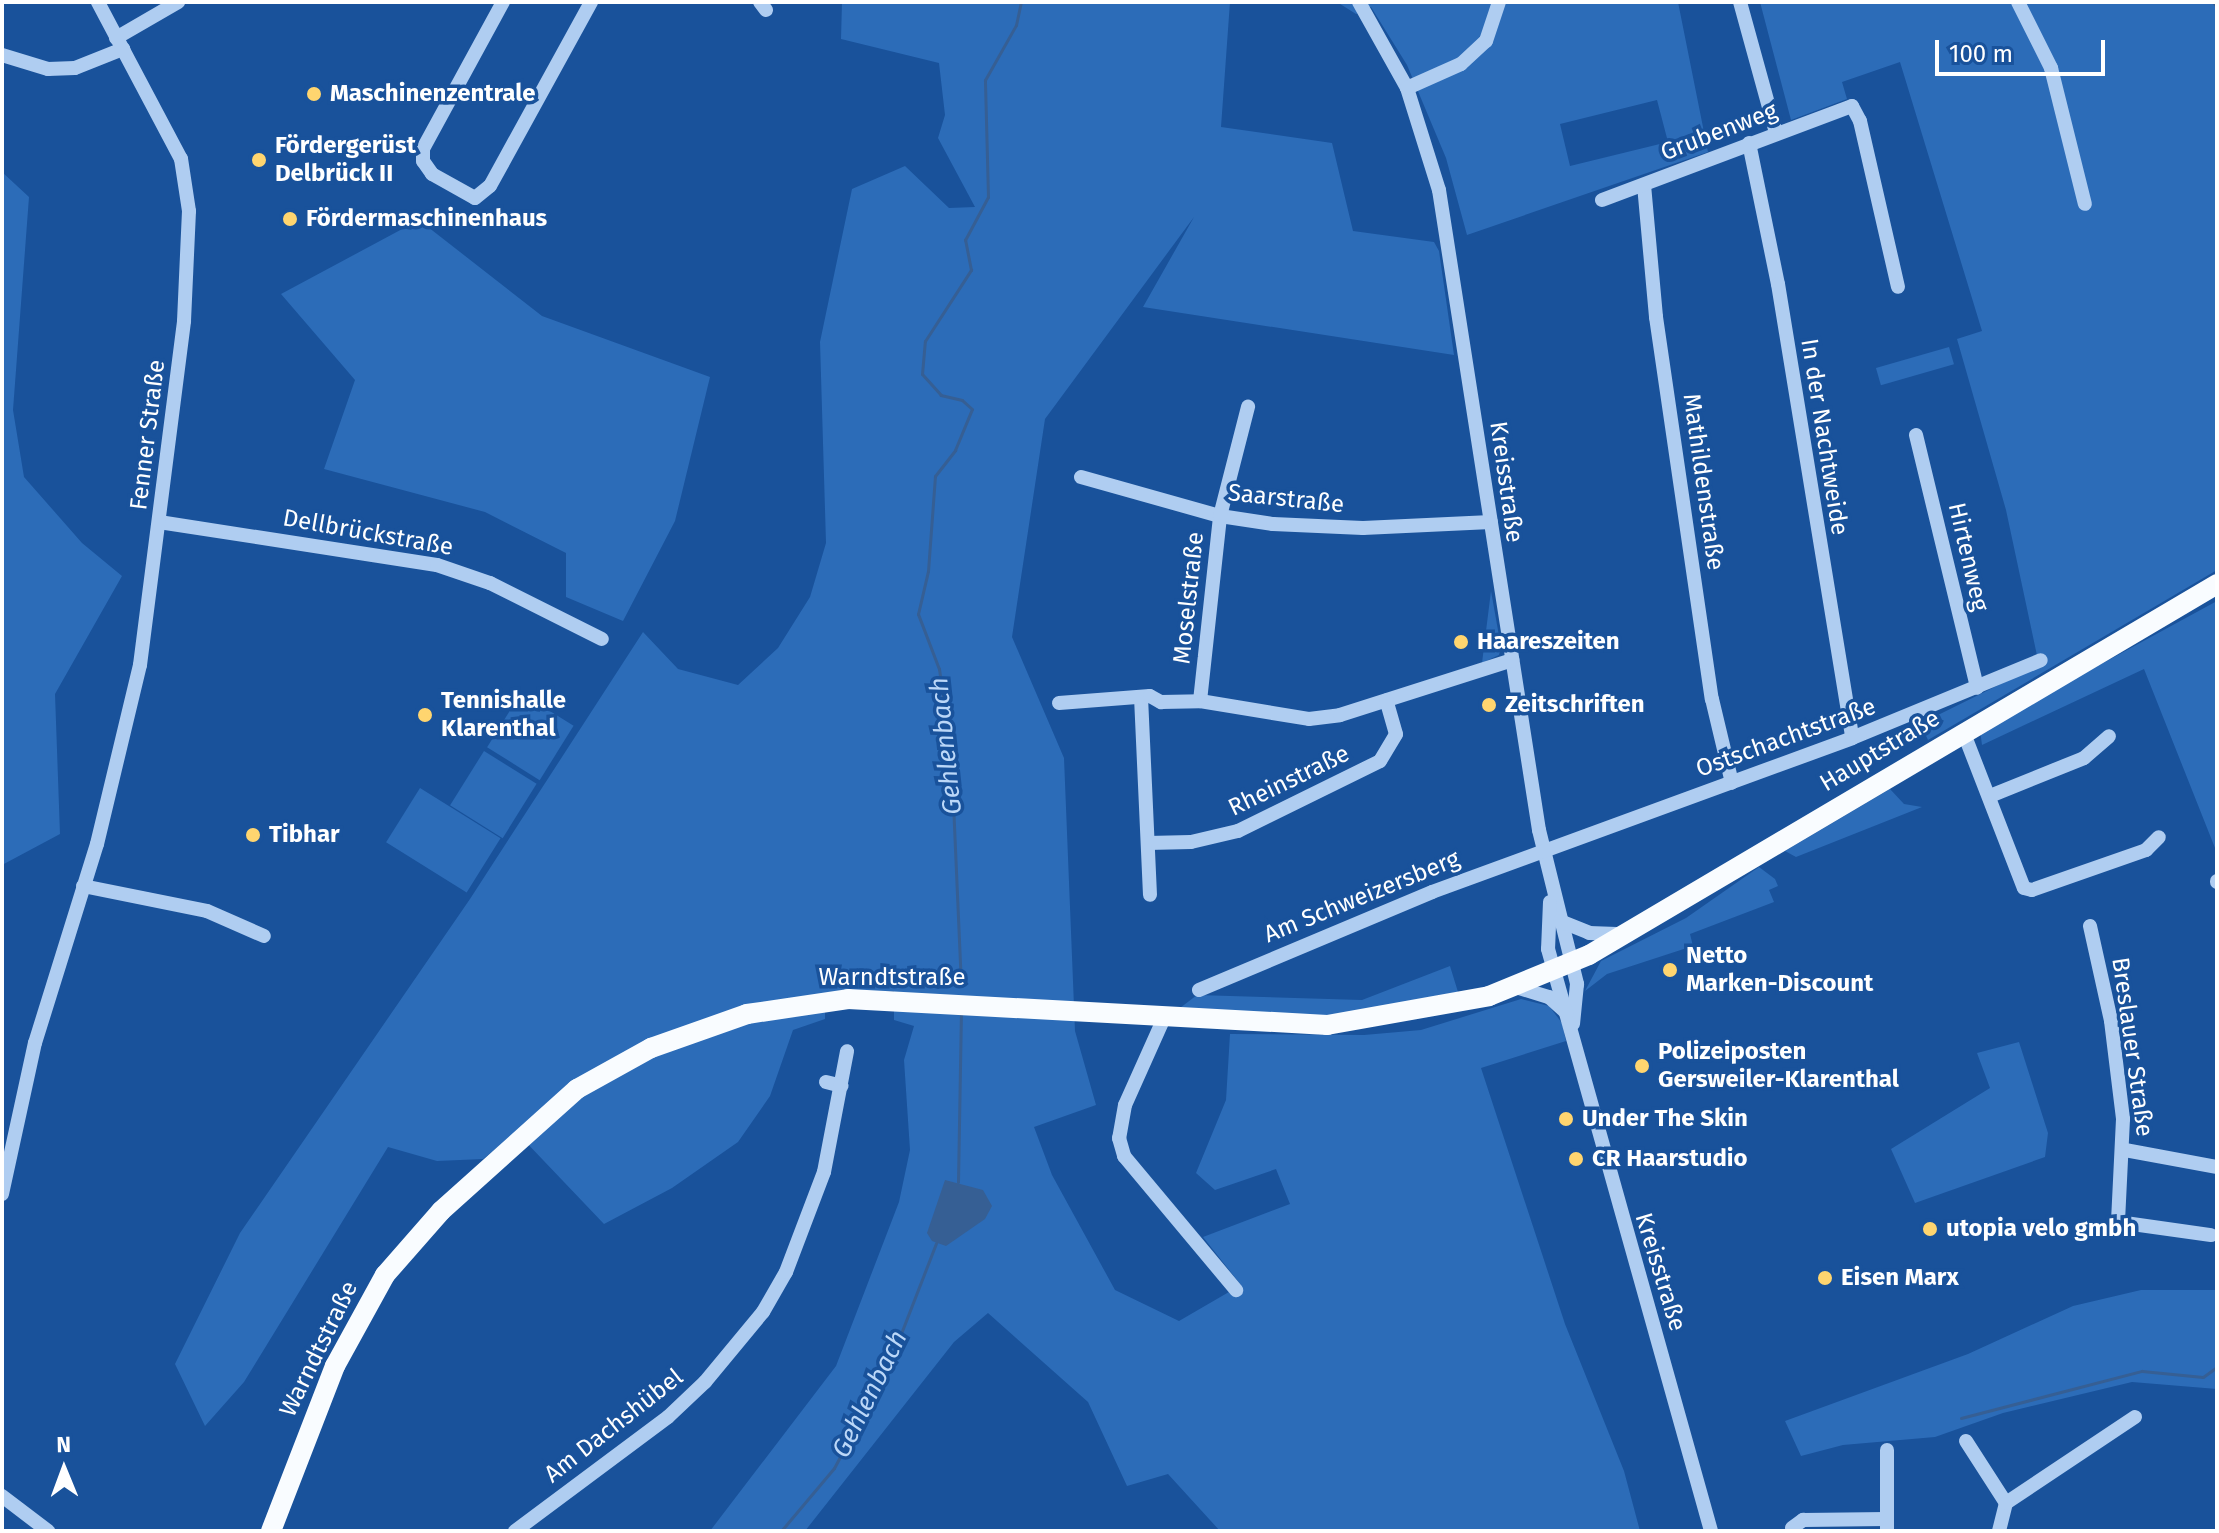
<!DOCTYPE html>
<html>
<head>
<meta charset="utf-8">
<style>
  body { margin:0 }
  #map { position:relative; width:2219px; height:1533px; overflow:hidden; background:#19529b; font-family:"Fira Sans",sans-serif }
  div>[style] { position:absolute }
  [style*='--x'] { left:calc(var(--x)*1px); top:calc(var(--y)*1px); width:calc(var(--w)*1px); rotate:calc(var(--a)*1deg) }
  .green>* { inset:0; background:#2c6cb8; transform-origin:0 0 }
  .water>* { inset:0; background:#365f94 }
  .stream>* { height:3px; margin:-1.5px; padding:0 1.5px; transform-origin:1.5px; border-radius:1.5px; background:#365f94 }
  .minor>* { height:14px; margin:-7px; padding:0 7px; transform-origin:7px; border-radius:7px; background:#afcdf1 }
  .major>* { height:20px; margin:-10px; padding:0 10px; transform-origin:10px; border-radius:10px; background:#f9fcff }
  .dots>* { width:22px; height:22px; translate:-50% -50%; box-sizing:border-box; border:4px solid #19529b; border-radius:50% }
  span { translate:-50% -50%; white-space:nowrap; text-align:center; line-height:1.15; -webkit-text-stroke:7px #19529b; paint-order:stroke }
  .poi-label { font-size:24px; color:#fff; font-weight:700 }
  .left { translate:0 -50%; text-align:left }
  .street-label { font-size:24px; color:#fff }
  .water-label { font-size:26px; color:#bbd7f8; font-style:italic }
  .frame { position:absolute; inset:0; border:4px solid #fff; pointer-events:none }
  .north { position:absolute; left:24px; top:1429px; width:80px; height:80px; -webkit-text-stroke:6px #19529b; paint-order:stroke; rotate:359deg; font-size:22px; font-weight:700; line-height:32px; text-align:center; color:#fff }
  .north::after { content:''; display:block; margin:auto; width:28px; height:36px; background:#fff; clip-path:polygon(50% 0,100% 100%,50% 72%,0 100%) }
  .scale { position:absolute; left:1935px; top:40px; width:170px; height:36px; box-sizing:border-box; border:4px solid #fff; border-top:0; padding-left:10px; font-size:24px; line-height:28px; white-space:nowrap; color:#fff; -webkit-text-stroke:6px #19529b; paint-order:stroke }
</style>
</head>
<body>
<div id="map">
  <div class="green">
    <i style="clip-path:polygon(842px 2px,1230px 2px,1221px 127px,1332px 143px,1353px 231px,1434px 242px,1439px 251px,1454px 355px,1143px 307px,1194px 217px,1045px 419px,1012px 637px,1064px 758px,1075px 1031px,1096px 1105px,1034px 1127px,1052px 1175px,1115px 1290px,1179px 1321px,1241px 1285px,1203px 1237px,1290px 1204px,1276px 1169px,1215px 1190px,1196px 1173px,1226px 1100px,1230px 1034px,1364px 1035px,1421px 1030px,1521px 999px,1549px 1006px,1562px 1023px,1566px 1041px,1481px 1068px,1565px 1324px,1624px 1471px,1640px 1531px,1220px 1531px,1168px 1474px,1127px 1486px,1088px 1402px,988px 1313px,954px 1342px,805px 1531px,710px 1531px,836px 1366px,899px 1202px,910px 1150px,904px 1060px,914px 1026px,894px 1020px,894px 991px,821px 995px,574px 1086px,483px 1159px,437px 1161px,388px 1147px,244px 1382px,205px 1426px,175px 1364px,240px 1233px,470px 899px,643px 632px,678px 669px,738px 685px,778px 648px,810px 597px,826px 543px,820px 342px,852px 189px,905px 166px,949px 208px,975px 207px,938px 138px,945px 115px,939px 63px,841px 39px)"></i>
    <i style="clip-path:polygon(evenodd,1337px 2px,1678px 2px,1708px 152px,1467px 235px,1446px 158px,1407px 65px,1371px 7px,1356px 14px,1337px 2px,1657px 100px,1668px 142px,1570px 166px,1560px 124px,1657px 100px)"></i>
    <i style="clip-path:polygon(1760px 2px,2217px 2px,2217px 570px,1928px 740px,1920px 723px,1928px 719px,1932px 725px,1940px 720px,1938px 715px,2039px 665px,2006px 510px,1957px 339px,1982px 331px,1900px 62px,1842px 82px,1847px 99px,1791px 120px)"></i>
    <i style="clip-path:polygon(2px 172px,29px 197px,13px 410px,24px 477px,82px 543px,122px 576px,55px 694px,60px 834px,2px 865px)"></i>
    <i style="clip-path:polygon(419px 220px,542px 316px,710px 377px,675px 521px,623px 621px,566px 597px,566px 553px,485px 512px,324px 469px,355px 380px,281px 294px)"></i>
    <i style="left:1949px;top:347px;width:18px;height:76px;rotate:74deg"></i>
    <i style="clip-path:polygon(1491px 591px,1501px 647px,1499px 655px,1482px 663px)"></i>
    <i style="clip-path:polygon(2217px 601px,2217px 853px,2144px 669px,1982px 745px,1980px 730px)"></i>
    <i style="left:521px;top:693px;width:62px;height:64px;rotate:32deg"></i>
    <i style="left:484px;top:751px;width:62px;height:64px;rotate:32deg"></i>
    <i style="left:420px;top:788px;width:95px;height:64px;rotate:32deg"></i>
    <i style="clip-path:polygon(1890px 789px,1904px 804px,1922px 807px,1796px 857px,1785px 851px)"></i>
    <i style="clip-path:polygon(1759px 867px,1775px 879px,1778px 886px,1769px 890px,1774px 902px,1690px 934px,1693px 946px,1607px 974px,1585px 991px,1601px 961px,1686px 918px)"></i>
    <i style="clip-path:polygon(1450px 966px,1458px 992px,1327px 1016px,1176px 1011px,1197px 995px,1362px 1000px)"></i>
    <i style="clip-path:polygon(825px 1005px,825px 1019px,793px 1030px,770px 1096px,738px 1142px,672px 1188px,604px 1224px,523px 1139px,580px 1092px,698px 1032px)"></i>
    <i style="clip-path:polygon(2019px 1042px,2048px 1133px,2045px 1157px,1915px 1203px,1891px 1149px,1990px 1088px,1977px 1053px)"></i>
    <i style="clip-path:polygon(2141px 1290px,2217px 1290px,2217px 1389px,2132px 1382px,2003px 1413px,1935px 1437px,1843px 1445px,1801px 1456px,1785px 1421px,1968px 1354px,2073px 1306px)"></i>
  </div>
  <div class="water">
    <i style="clip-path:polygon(945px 1180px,983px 1190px,992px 1206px,985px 1219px,946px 1246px,932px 1241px,927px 1233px)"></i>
  </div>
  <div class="stream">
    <i style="--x:2213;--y:2;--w:6;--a:51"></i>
    <i style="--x:961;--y:986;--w:233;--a:-92.5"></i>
    <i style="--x:951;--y:753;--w:85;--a:-98.1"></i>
    <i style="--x:939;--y:669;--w:59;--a:-110.9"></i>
    <i style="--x:918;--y:614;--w:44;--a:-76.9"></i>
    <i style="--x:928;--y:571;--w:95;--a:-85.8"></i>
    <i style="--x:935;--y:476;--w:33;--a:-52"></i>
    <i style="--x:955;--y:450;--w:44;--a:-67.5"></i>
    <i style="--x:972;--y:409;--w:13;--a:-138"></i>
    <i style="--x:962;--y:400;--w:22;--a:-167"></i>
    <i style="--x:941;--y:395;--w:28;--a:-132"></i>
    <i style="--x:922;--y:374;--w:33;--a:-85"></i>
    <i style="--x:925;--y:341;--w:85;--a:-57.1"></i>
    <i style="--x:971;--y:270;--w:31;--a:-101"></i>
    <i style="--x:965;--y:240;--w:49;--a:-61.9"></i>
    <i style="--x:988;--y:197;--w:117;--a:-91.5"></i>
    <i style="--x:985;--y:80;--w:63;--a:-60.6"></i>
    <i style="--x:1016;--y:25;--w:24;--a:-78"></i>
    <i style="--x:958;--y:1182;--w:169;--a:-89"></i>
    <i style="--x:1961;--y:1418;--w:187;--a:-14.6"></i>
    <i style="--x:2142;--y:1371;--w:61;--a:5.6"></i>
    <i style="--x:2203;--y:1377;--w:17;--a:-36"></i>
    <i style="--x:781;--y:1531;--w:82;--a:-49.9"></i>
    <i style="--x:834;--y:1468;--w:115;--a:-61.9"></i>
    <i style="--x:888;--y:1367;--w:133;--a:-68.8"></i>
  </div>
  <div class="minor">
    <i style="--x:503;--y:2;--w:167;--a:118.6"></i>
    <i style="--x:423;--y:149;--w:12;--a:90"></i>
    <i style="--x:423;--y:161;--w:16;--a:55"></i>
    <i style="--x:432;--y:174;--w:49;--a:29.2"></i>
    <i style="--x:475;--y:198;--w:19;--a:-39"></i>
    <i style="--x:490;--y:186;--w:210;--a:-61.2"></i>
    <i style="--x:760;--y:2;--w:10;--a:53"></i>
    <i style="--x:1359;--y:2;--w:98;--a:60.8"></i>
    <i style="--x:1407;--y:88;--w:107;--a:72.6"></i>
    <i style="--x:1439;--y:190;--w:648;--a:81.12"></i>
    <i style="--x:1539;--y:830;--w:159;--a:76.1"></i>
    <i style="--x:1577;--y:984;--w:40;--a:95.7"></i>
    <i style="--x:1740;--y:2;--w:136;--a:74.6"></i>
    <i style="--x:2018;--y:2;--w:74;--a:63.4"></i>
    <i style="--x:2051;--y:68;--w:140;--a:76"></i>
    <i style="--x:116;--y:38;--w:72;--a:-30.1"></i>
    <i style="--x:2;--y:55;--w:48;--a:16.9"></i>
    <i style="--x:48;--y:69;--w:27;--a:-2"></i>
    <i style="--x:75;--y:68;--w:52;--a:-21.6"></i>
    <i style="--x:1407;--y:88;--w:59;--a:-24"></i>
    <i style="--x:1461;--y:64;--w:34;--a:-43"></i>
    <i style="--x:1486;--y:41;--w:41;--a:-71.6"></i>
    <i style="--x:1749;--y:143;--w:144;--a:78.4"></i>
    <i style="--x:1778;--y:284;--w:460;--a:80.7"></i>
    <i style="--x:1644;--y:185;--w:133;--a:84.8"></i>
    <i style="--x:1656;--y:317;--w:386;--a:81.7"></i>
    <i style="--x:1712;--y:699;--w:86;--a:76.6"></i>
    <i style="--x:1602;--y:200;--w:267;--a:-20.6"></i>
    <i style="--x:1852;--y:106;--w:17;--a:62"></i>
    <i style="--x:1860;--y:121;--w:170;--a:77.1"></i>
    <i style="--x:1916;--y:435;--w:260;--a:76.4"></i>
    <i style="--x:1081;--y:477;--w:144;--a:15.7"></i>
    <i style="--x:1220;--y:516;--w:54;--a:8.6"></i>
    <i style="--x:1273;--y:524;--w:90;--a:2.5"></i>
    <i style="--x:1363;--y:528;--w:128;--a:-2.7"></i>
    <i style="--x:159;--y:522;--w:281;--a:8.8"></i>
    <i style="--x:437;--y:565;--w:56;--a:18.8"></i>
    <i style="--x:490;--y:583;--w:125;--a:26.6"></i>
    <i style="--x:1141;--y:697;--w:198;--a:87.4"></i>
    <i style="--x:1200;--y:701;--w:186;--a:-83.8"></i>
    <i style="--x:1220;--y:516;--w:113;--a:-75.6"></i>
    <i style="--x:1059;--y:703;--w:91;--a:-4.4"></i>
    <i style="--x:1150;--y:696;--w:13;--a:29"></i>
    <i style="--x:1161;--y:702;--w:39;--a:-1"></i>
    <i style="--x:1200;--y:701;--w:110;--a:9.4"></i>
    <i style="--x:1309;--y:719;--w:31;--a:-7"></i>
    <i style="--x:1340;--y:715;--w:181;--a:-17.7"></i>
    <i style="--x:1963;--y:731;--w:168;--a:68.8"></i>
    <i style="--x:2024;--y:888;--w:8;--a:14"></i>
    <i style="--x:2032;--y:890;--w:121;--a:-19.3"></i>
    <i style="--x:2146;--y:850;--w:18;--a:-45"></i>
    <i style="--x:1990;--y:796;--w:101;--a:-22"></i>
    <i style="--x:2084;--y:758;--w:33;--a:-41"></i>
    <i style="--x:1148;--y:843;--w:43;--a:-1.3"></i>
    <i style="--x:1191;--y:842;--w:48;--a:-13.2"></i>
    <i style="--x:1238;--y:831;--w:158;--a:-26.2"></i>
    <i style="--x:1380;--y:761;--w:31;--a:-59"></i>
    <i style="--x:1396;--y:734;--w:35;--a:-106"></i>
    <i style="--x:2217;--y:881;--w:1;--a:90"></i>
    <i style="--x:83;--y:886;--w:126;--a:11.4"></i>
    <i style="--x:207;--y:911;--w:62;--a:23.7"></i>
    <i style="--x:1550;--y:902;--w:47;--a:92.4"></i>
    <i style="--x:1548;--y:949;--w:604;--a:74.35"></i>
    <i style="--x:1560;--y:921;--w:31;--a:22"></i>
    <i style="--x:1589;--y:933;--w:35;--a:2"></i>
    <i style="--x:2090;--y:926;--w:97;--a:77.5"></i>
    <i style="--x:2111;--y:1021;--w:99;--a:83"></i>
    <i style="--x:2123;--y:1119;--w:103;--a:92.8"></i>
    <i style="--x:2118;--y:1222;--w:94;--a:8"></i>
    <i style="--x:1516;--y:987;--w:34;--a:17"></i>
    <i style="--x:1549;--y:997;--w:24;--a:42"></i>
    <i style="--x:1199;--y:990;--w:253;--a:-22.8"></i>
    <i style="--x:1432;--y:892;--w:447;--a:-20.1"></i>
    <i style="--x:1852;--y:738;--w:204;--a:-22.4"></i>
    <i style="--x:1164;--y:1018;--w:95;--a:114.1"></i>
    <i style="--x:1125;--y:1105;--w:34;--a:100"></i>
    <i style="--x:1119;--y:1138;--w:19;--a:74"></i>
    <i style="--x:1124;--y:1156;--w:175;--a:50.1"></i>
    <i style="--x:826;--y:1082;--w:16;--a:14"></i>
    <i style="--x:2125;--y:1150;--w:94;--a:10.5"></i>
    <i style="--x:2;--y:1194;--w:155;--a:-77.7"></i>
    <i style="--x:35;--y:1043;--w:208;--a:-72.7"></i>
    <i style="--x:97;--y:844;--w:184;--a:-76.5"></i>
    <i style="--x:140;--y:665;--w:347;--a:-82.7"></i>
    <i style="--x:184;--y:321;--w:110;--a:-87.4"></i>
    <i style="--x:189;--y:211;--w:53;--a:-98.7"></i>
    <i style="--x:181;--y:159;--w:178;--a:-117.9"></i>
    <i style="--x:1966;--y:1441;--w:74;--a:57.2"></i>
    <i style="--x:2;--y:1496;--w:58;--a:37.3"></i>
    <i style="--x:1792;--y:1528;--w:14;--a:-36"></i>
    <i style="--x:1803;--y:1520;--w:84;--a:-0.7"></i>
    <i style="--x:515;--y:1531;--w:191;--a:-36.7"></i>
    <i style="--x:668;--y:1417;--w:51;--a:-43.4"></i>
    <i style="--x:705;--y:1382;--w:91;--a:-50.4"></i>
    <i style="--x:763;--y:1312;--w:46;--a:-60.1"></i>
    <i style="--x:786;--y:1272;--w:107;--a:-69.2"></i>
    <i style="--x:824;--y:1172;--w:123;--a:-79.2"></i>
    <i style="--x:1887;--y:1531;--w:81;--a:-90"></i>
    <i style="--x:1999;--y:1531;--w:29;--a:-76"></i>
    <i style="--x:2006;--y:1503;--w:155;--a:-33.7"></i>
  </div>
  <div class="major">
    <i style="--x:271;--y:1531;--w:177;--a:-68.8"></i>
    <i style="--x:335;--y:1366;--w:104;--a:-61.2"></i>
    <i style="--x:385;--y:1275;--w:85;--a:-48.8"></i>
    <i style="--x:441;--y:1211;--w:183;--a:-41.9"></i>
    <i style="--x:577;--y:1089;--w:85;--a:-29"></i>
    <i style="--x:651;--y:1048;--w:102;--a:-19.5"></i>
    <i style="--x:747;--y:1014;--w:102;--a:-8.4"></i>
    <i style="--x:848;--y:999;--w:480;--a:3.1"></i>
    <i style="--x:1327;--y:1025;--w:165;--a:-10.1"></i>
    <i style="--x:1489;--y:996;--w:108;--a:-22.3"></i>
    <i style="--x:1589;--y:955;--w:729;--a:-30.57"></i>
  </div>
  <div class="dots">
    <i style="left:314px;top:94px;background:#ffd56f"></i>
    <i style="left:259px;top:160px;background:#ffd56f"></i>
    <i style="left:290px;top:219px;background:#ffd56f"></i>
    <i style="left:1461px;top:642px;background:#ffd56f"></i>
    <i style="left:1489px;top:705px;background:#ffd56f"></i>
    <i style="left:425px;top:715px;background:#ffd56f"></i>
    <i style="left:253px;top:835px;background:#ffd56f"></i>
    <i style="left:1670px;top:970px;background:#ffd56f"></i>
    <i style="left:1642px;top:1066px;background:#ffd56f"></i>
    <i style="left:1566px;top:1119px;background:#ffd56f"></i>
    <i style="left:1576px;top:1159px;background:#ffd56f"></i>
    <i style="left:1930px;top:1229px;background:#ffd56f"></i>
    <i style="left:1825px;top:1278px;background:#ffd56f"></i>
  </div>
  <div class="poi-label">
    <span class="left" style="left:330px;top:94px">Maschinenzentrale</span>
    <span class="left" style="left:275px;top:160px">Fördergerüst<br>Delbrück II</span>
    <span class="left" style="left:306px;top:219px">Fördermaschinenhaus</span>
    <span class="left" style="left:1477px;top:642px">Haareszeiten</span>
    <span class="left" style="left:441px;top:715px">Tennishalle<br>Klarenthal</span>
    <span class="left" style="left:1505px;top:705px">Zeitschriften</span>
    <span class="left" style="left:269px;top:835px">Tibhar</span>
    <span class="left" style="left:1686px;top:970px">Netto<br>Marken-Discount</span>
    <span class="left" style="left:1658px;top:1066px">Polizeiposten<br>Gersweiler-Klarenthal</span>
    <span class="left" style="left:1582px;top:1119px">Under The Skin</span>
    <span class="left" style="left:1592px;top:1159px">CR Haarstudio</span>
    <span class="left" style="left:1946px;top:1229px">utopia velo gmbh</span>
    <span class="left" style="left:1841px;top:1278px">Eisen Marx</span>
  </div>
  <div class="street-label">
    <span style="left:1719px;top:132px;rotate:-21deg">Grubenweg</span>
    <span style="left:148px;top:435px;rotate:-83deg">Fenner Straße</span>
    <span style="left:1824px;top:437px;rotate:81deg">In der Nachtweide</span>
    <span style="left:1506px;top:482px;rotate:82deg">Kreisstraße</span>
    <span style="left:1703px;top:482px;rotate:82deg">Mathildenstraße</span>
    <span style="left:1286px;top:499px;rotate:6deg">Saarstraße</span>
    <span style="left:368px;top:533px;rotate:10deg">Dellbrückstraße</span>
    <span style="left:1968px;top:557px;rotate:77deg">Hirtenweg</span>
    <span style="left:1189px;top:598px;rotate:-84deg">Moselstraße</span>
    <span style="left:1786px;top:738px;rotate:-20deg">Ostschachtstraße</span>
    <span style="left:1880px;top:751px;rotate:-31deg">Hauptstraße</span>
    <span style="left:1289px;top:781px;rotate:-26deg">Rheinstraße</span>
    <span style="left:1362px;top:897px;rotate:-22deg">Am Schweizersberg</span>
    <span style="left:892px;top:978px">Warndtstraße</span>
    <span style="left:2132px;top:1047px;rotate:82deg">Breslauer Straße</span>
    <span style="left:1660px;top:1272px;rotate:73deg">Kreisstraße</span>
    <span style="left:319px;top:1349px;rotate:-64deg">Warndtstraße</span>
    <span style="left:614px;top:1426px;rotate:-38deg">Am Dachshübel</span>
  </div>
  <div class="water-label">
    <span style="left:946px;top:746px;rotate:-96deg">Gehlenbach</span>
    <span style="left:870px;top:1394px;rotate:-64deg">Gehlenbach</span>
  </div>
  <div class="frame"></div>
  <div class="north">N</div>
  <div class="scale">100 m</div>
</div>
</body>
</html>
